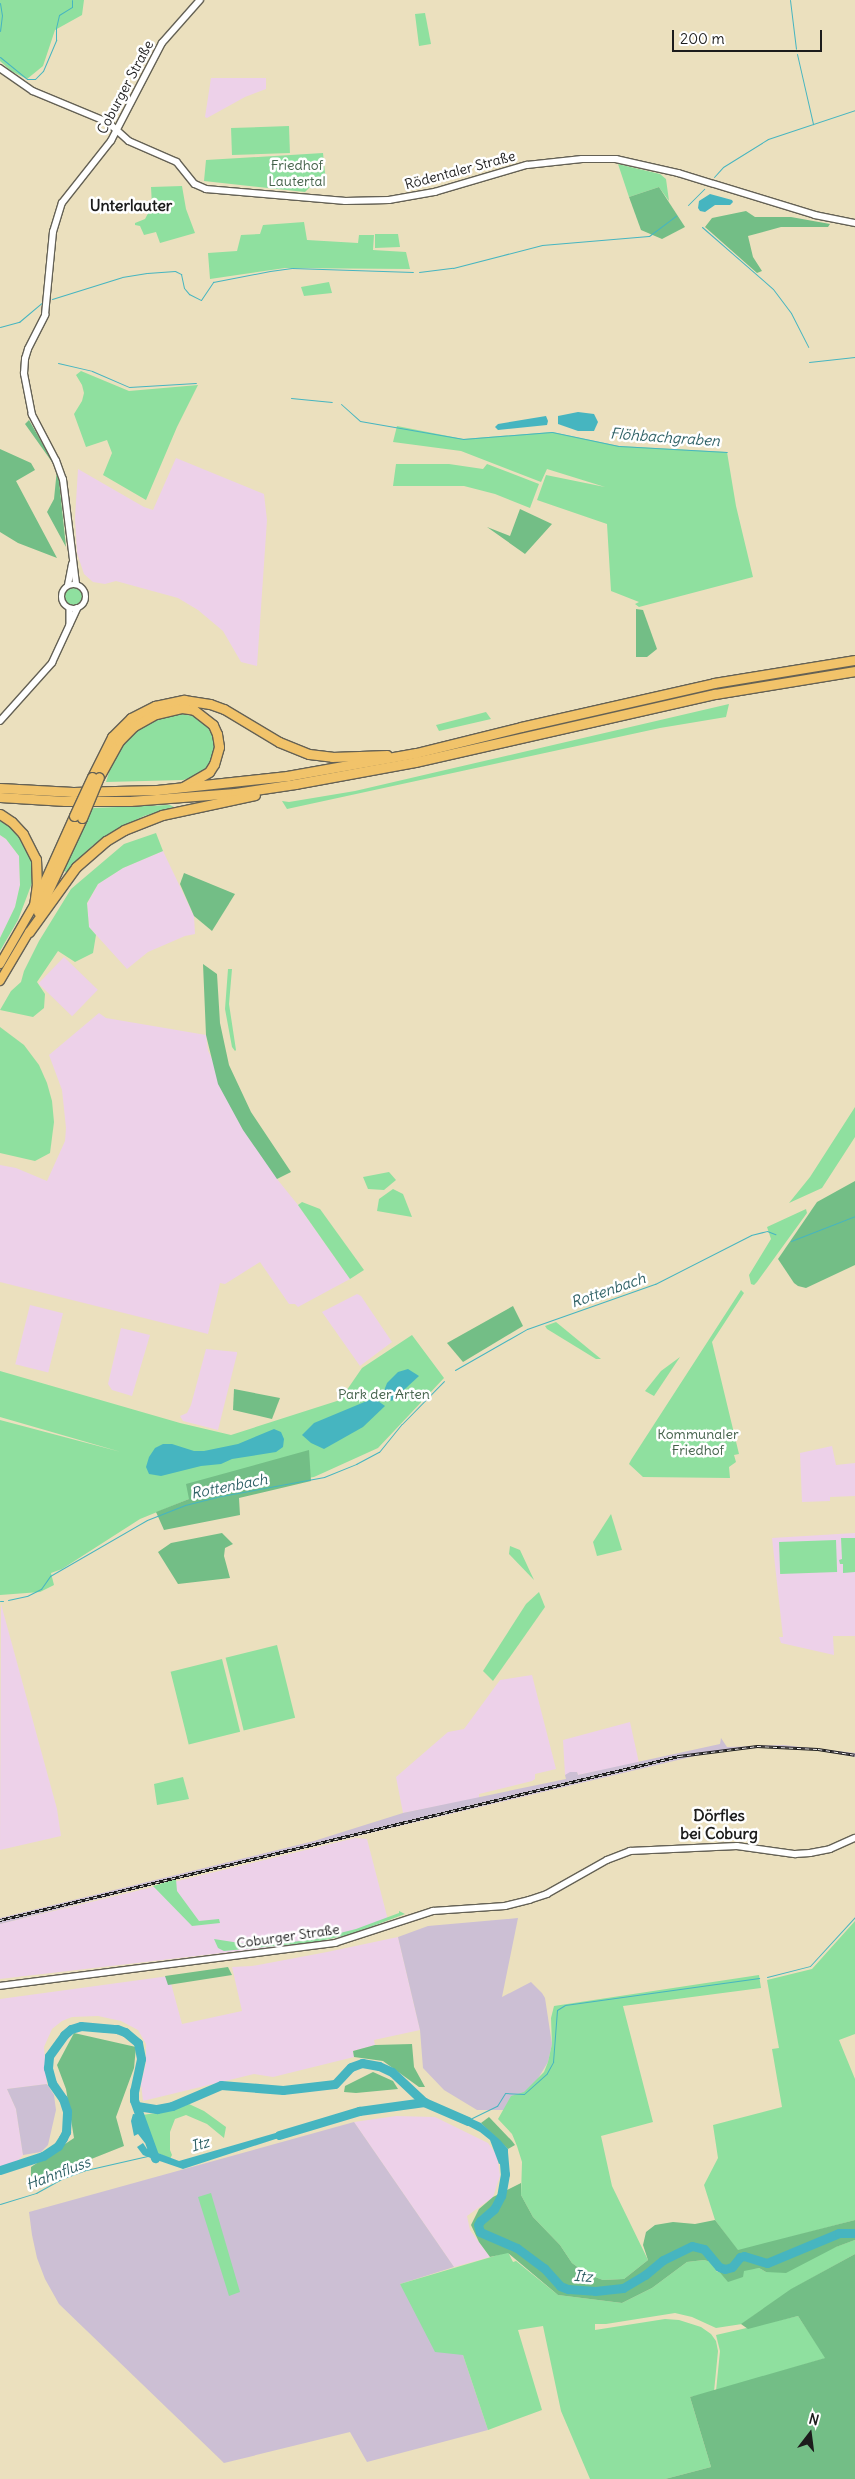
<!DOCTYPE html>
<html>
<head>
<meta charset="utf-8">
<style>
  body { margin:0 }
  #map { position:relative; width:855px; height:2479px; overflow:hidden; background:#ebe0be; font-family:Delius,sans-serif }
  div>[style] { position:absolute }
  [style*='--x'] { left:calc(var(--x)*1px); top:calc(var(--y)*1px); width:calc(var(--w)*1px); rotate:calc(var(--a)*1deg) }
  .built>* { inset:0; background:#edd1e9; transform-origin:0 0 }
  .industrial>* { inset:0; background:#ccbfd4 }
  .green>* { inset:0; background:#8fe09f; transform-origin:0 0 }
  .round { border-radius:50% }
  .forest>* { inset:0; background:#73be86 }
  .water>* { inset:0; background:#46b5c0 }
  .stream>* { height:1px; margin:-0.5px; padding:0 0.5px; transform-origin:0.5px; border-radius:0.5px; background:#46b5c0 }
  .river>* { height:9px; margin:-4.5px; padding:0 4.5px; transform-origin:4.5px; border-radius:4.5px; background:#46b5c0 }
  .roads { filter:drop-shadow(1px 0 #646155) drop-shadow(-1px 0 #646155) drop-shadow(0 1px #646155) drop-shadow(0 -1px #646155) }
  .tertiary>* { height:5.5px; margin:-2.75px; padding:0 2.75px; transform-origin:2.75px; border-radius:2.75px; background:#fff }
  .tertiary>.ring { margin:-2.75px; padding:0; box-sizing:content-box; background:none; border:5.5px solid #fff; border-radius:50% }
  .trunk>* { height:8px; margin:-4px; padding:0 4px; transform-origin:4px; border-radius:4px; background:#f1c36a }
  .motorway>* { height:9px; margin:-4.5px; padding:0 4.5px; transform-origin:4.5px; border-radius:4.5px; background:#f1c36a }
  .rail>* { height:3px; margin-top:-1.5px; transform-origin:0; background:repeating-linear-gradient(90deg,#fff 0 4px,#1c1c1c 0 8px); box-sizing:border-box; border-block:1px solid #1c1c1c }
  .bridges { filter:drop-shadow(1px 0 #646155) drop-shadow(-1px 0 #646155) drop-shadow(0 1px #646155) drop-shadow(0 -1px #646155) }
  .motorway-bridge>* { height:9px; margin:-4.5px; padding:0 4.5px; transform-origin:4.5px; border-radius:4.5px; background:#f1c36a }
  span { translate:-50% -50%; white-space:nowrap; text-align:center; line-height:1.15; -webkit-text-stroke:5px #fff; paint-order:stroke }
  .street-label { font-size:14px; color:#1c1c1c }
  .park-label { font-size:14px; color:#44614a }
  .water-label { font-size:15px; color:#2f6166; font-style:italic }
  .quarter-label { font-size:16px; color:#1c1c1c; font-weight:700 }
  .north { position:absolute; left:785px; top:2409px; width:50px; height:50px; -webkit-text-stroke:4px #fff; paint-order:stroke; rotate:15deg; font-size:14px; font-weight:700; line-height:20px; text-align:center; color:#1c1c1c }
  .north::after { content:''; display:block; margin:auto; width:18px; height:22px; background:#1c1c1c; clip-path:polygon(50% 0,100% 100%,50% 72%,0 100%) }
  .scale { position:absolute; left:672px; top:30px; width:150px; height:22px; box-sizing:border-box; border:2px solid #1c1c1c; border-top:0; padding-left:6px; font-size:15px; line-height:18px; white-space:nowrap; color:#1c1c1c; -webkit-text-stroke:4px #fff; paint-order:stroke }
</style>
</head>
<body>
<div id="map">
  <div class="built">
    <i style="clip-path:polygon(211px 78px,266px 78px,266px 89px,245px 97px,207px 118px,205px 117px)"></i>
    <i style="clip-path:polygon(176px 458px,264px 494px,267px 520px,257px 666px,241px 662px,223px 631px,198px 610px,178px 598px,116px 581px,105px 584px,93px 582px,84px 574px,77px 553px,75px 518px,78px 469px,144px 507px,153px 510px)"></i>
    <i style="clip-path:polygon(0 835px,6px 839px,19px 856px,20px 885px,15px 907px,0 938px)"></i>
    <i style="clip-path:polygon(163px 851px,194px 916px,195px 934px,185px 936px,148px 952px,127px 969px,89px 927px,87px 904px,98px 884px,123px 868px)"></i>
    <i style="left:64px;top:957px;width:47px;height:37px;rotate:44deg"></i>
    <i style="clip-path:polygon(99px 1013px,106px 1018px,206px 1035px,208px 1051px,277px 1179px,298px 1205px,350px 1279px,298px 1307px,295px 1304px,289px 1304px,260px 1262px,225px 1284px,220px 1283px,208px 1334px,0 1282px,0 1165px,16px 1168px,47px 1181px,65px 1141px,66px 1128px,62px 1090px,49px 1055px)"></i>
    <i style="clip-path:polygon(357px 1294px,361px 1296px,392px 1342px,360px 1366px,322px 1312px)"></i>
    <i style="left:30px;top:1305px;width:34px;height:61px;rotate:14deg"></i>
    <i style="clip-path:polygon(121px 1328px,150px 1335px,132px 1396px,112px 1390px,108px 1384px)"></i>
    <i style="clip-path:polygon(206px 1349px,237px 1352px,237px 1354px,218px 1430px,183px 1421px,180px 1416px,187px 1413px,191px 1405px)"></i>
    <i style="clip-path:polygon(832px 1446px,836px 1465px,855px 1463px,855px 1496px,830px 1497px,830px 1501px,802px 1502px,800px 1453px)"></i>
    <i style="clip-path:polygon(855px 1533px,855px 1636px,833px 1636px,834px 1655px,781px 1643px,779px 1637px,783px 1637px,772px 1538px)"></i>
    <i style="clip-path:polygon(1px 1604px,57px 1809px,61px 1836px,0 1850px)"></i>
    <i style="clip-path:polygon(532px 1675px,556px 1769px,535px 1774px,535px 1779px,532px 1781px,479px 1794px,479px 1798px,403px 1813px,396px 1777px,448px 1732px,464px 1729px,500px 1680px)"></i>
    <i style="clip-path:polygon(630px 1722px,639px 1763px,578px 1775px,577px 1772px,565px 1775px,563px 1740px)"></i>
    <i style="clip-path:polygon(355px 1838px,367px 1839px,388px 1920px,351px 1935px,306px 1943px,0 1979px,0 1924px)"></i>
    <i style="clip-path:polygon(398px 1937px,420px 2030px,374px 2040px,375px 2045px,353px 2051px,354px 2057px,273px 2077px,254px 2074px,143px 2101px,141px 2084px,146px 2063px,146px 2044px,138px 2030px,121px 2021px,98px 2016px,72px 2017px,62px 2021px,52px 2029px,44px 2047px,47px 2084px,7px 2089px,16px 2109px,23px 2155px,13px 2166px,0 2170px,0 1999px,169px 1976px,182px 2024px,242px 2011px,232px 1967px,252px 1966px,327px 1952px)"></i>
    <i style="clip-path:polygon(396px 2116px,435px 2117px,488px 2143px,497px 2155px,500px 2176px,493px 2197px,467px 2216px,470px 2230px,490px 2257px,454px 2267px,354px 2122px)"></i>
  </div>
  <div class="industrial">
    <i style="clip-path:polygon(721px 1738px,727px 1747px,783px 1745px,855px 1753px,855px 1757px,818px 1750px,765px 1747px,729px 1750px,699px 1755px,176px 1879px,0 1924px,0 1918px,314px 1841px,403px 1813px,566px 1779px,565px 1775px,570px 1772px,577px 1772px,578px 1775px,720px 1744px)"></i>
    <i style="clip-path:polygon(518px 1918px,502px 1997px,531px 1982px,542px 1993px,545px 1998px,552px 2044px,548px 2062px,519px 2110px,477px 2110px,444px 2090px,423px 2068px,420px 2030px,398px 1937px,428px 1926px)"></i>
    <i style="clip-path:polygon(47px 2084px,54px 2095px,56px 2110px,48px 2145px,41px 2152px,23px 2155px,16px 2109px,7px 2089px)"></i>
    <i style="clip-path:polygon(354px 2122px,454px 2267px,400px 2284px,463px 2355px,488px 2430px,367px 2462px,350px 2432px,224px 2463px,59px 2304px,45px 2279px,37px 2258px,32px 2235px,29px 2212px)"></i>
  </div>
  <div class="green">
    <i style="clip-path:polygon(0 0,84px 0,82px 15px,55px 30px,43px 66px,27px 79px,11px 71px,0 61px)"></i>
    <i style="clip-path:polygon(425px 13px,431px 44px,419px 46px,415px 14px)"></i>
    <i style="left:289px;top:126px;width:27px;height:58px;rotate:88deg"></i>
    <i style="clip-path:polygon(323px 153px,326px 182px,314px 183px,305px 192px,204px 181px,206px 160px)"></i>
    <i style="clip-path:polygon(618px 164px,660px 174px,666px 179px,669px 201px,659px 187px,629px 197px)"></i>
    <i style="clip-path:polygon(182px 186px,186px 209px,195px 233px,160px 243px,156px 232px,144px 235px,140px 226px,135px 225px,135px 223px,145px 219px,152px 206px,151px 187px)"></i>
    <i style="clip-path:polygon(304px 222px,307px 240px,358px 243px,359px 235px,374px 235px,373px 250px,406px 252px,410px 269px,285px 268px,210px 279px,208px 253px,237px 251px,241px 235px,260px 234px,263px 225px)"></i>
    <i style="clip-path:polygon(375px 234px,398px 234px,400px 247px,375px 248px)"></i>
    <i style="clip-path:polygon(329px 282px,332px 293px,304px 296px,301px 287px)"></i>
    <i style="clip-path:polygon(81px 371px,129px 391px,198px 385px,177px 427px,146px 500px,103px 475px,112px 453px,107px 440px,86px 447px,74px 414px,82px 401px,84px 393px,82px 385px,76px 375px)"></i>
    <i style="clip-path:polygon(397px 426px,463px 439px,552px 432px,619px 446px,727px 452px,736px 506px,753px 577px,639px 607px,635px 604px,639px 602px,611px 591px,607px 524px,537px 500px,546px 475px,605px 487px,547px 469px,541px 482px,461px 451px,393px 442px)"></i>
    <i style="clip-path:polygon(396px 464px,449px 464px,483px 469px,487px 464px,539px 484px,530px 508px,495px 494px,464px 486px,393px 486px)"></i>
    <i class="round" style="left:63px;top:587px;width:20px;height:20px"></i>
    <i style="clip-path:polygon(729px 704px,726px 717px,660px 728px,287px 809px,282px 801px,289px 802px,355px 791px)"></i>
    <i style="clip-path:polygon(486px 712px,491px 719px,439px 731px,436px 725px)"></i>
    <i style="clip-path:polygon(178px 713px,201px 718px,215px 735px,216px 750px,212px 762px,200px 775px,183px 780px,106px 782px,114px 756px,131px 733px,152px 720px)"></i>
    <i style="clip-path:polygon(170px 805px,174px 807px,144px 816px,116px 830px,92px 846px,67px 872px,62px 871px,92px 808px)"></i>
    <i style="clip-path:polygon(0 821px,10px 827px,24px 844px,31px 860px,32px 883px,18px 920px,0 951px,0 938px,15px 907px,20px 885px,19px 856px,6px 839px,0 835px)"></i>
    <i style="clip-path:polygon(156px 833px,163px 851px,123px 868px,98px 884px,87px 903px,89px 927px,96px 935px,93px 953px,75px 962px,58px 951px,37px 982px,45px 994px,44px 1008px,33px 1017px,0 1010px,11px 991px,21px 982px,24px 971px,39px 941px,71px 889px,124px 844px)"></i>
    <i style="clip-path:polygon(228px 969px,232px 969px,229px 1004px,236px 1050px,235px 1051px,232px 1047px,225px 1009px)"></i>
    <i style="clip-path:polygon(0 1027px,24px 1045px,39px 1065px,47px 1083px,52px 1101px,54px 1122px,50px 1153px,35px 1161px,0 1153px)"></i>
    <i style="clip-path:polygon(855px 1107px,855px 1137px,822px 1188px,789px 1203px,810px 1177px)"></i>
    <i style="clip-path:polygon(389px 1172px,396px 1180px,384px 1190px,368px 1189px,363px 1177px)"></i>
    <i style="clip-path:polygon(393px 1189px,403px 1194px,412px 1217px,377px 1211px,379px 1199px)"></i>
    <i style="clip-path:polygon(302px 1202px,320px 1209px,364px 1270px,350px 1279px,298px 1205px)"></i>
    <i style="clip-path:polygon(806px 1209px,807px 1213px,757px 1282px,754px 1285px,751px 1284px,749px 1275px,771px 1239px,767px 1227px)"></i>
    <i style="clip-path:polygon(741px 1290px,744px 1293px,712px 1342px,739px 1454px,734px 1455px,736px 1462px,729px 1467px,730px 1478px,643px 1477px,629px 1464px,631px 1460px)"></i>
    <i style="clip-path:polygon(556px 1322px,601px 1359px,596px 1359px,547px 1329px,545px 1326px)"></i>
    <i style="clip-path:polygon(412px 1335px,444px 1378px,378px 1448px,314px 1477px,189px 1499px,140px 1519px,62px 1569px,51px 1573px,54px 1585px,40px 1592px,0 1595px,0 1420px,121px 1452px,0 1417px,0 1371px,180px 1423px,231px 1435px,340px 1400px,362px 1368px)"></i>
    <i style="clip-path:polygon(680px 1357px,654px 1396px,645px 1391px,661px 1371px)"></i>
    <i style="clip-path:polygon(611px 1514px,622px 1550px,597px 1556px,593px 1542px)"></i>
    <i style="clip-path:polygon(841px 1538px,855px 1538px,855px 1572px,843px 1573px,843px 1564px,840px 1564px,839px 1560px,842px 1559px)"></i>
    <i style="left:836px;top:1540px;width:32px;height:57px;rotate:88deg"></i>
    <i style="clip-path:polygon(510px 1546px,520px 1550px,534px 1580px,509px 1554px)"></i>
    <i style="clip-path:polygon(539px 1592px,545px 1607px,493px 1681px,483px 1671px,526px 1604px)"></i>
    <i style="left:277px;top:1645px;width:75px;height:53px;rotate:76deg"></i>
    <i style="left:222px;top:1659px;width:75px;height:53px;rotate:76deg"></i>
    <i style="clip-path:polygon(183px 1777px,189px 1799px,157px 1805px,154px 1784px)"></i>
    <i style="clip-path:polygon(176px 1879px,177px 1891px,199px 1921px,219px 1919px,220px 1923px,192px 1926px,153px 1886px)"></i>
    <i style="clip-path:polygon(399px 1911px,405px 1914px,352px 1934px,316px 1942px,224px 1951px,218px 1948px,214px 1939px,246px 1944px,276px 1944px,316px 1939px,356px 1929px,399px 1913px)"></i>
    <i style="clip-path:polygon(855px 1921px,855px 2034px,839px 2040px,855px 2079px,855px 2220px,738px 2251px,715px 2220px,704px 2185px,718px 2158px,713px 2125px,782px 2107px,772px 2049px,779px 2048px,767px 1980px,812px 1969px)"></i>
    <i style="clip-path:polygon(759px 1975px,761px 1988px,623px 2006px,653px 2122px,601px 2136px,612px 2186px,648px 2260px,624px 2279px,603px 2280px,587px 2274px,572px 2263px,560px 2245px,533px 2217px,521px 2195px,522px 2162px,517px 2146px,512px 2134px,498px 2119px,511px 2096px,524px 2092px,544px 2072px,548px 2062px,552px 2044px,551px 2018px,554px 2006px)"></i>
    <i style="clip-path:polygon(189px 2104px,204px 2111px,226px 2127px,224px 2138px,207px 2124px,186px 2115px,175px 2119px,170px 2132px,170px 2150px,172px 2155px,170px 2159px,158px 2153px,151px 2141px,142px 2115px,170px 2111px)"></i>
    <i style="clip-path:polygon(211px 2193px,240px 2292px,229px 2296px,198px 2197px)"></i>
    <i style="clip-path:polygon(855px 2240px,855px 2254px,792px 2289px,742px 2324px,716px 2328px,692px 2317px,675px 2313px,606px 2324px,595px 2324px,595px 2330px,665px 2319px,679px 2320px,701px 2327px,711px 2334px,716px 2341px,718px 2351px,714px 2392px,690px 2397px,711px 2467px,665px 2479px,590px 2479px,561px 2411px,543px 2326px,518px 2330px,542px 2410px,488px 2430px,463px 2355px,435px 2352px,400px 2284px,508px 2252px,513px 2262px,516px 2261px,558px 2295px,622px 2303px,652px 2288px,687px 2262px,704px 2260px,711px 2262px,717px 2272px,759px 2268px,766px 2272px)"></i>
    <i style="clip-path:polygon(798px 2316px,826px 2358px,716px 2391px,720px 2351px,716px 2335px)"></i>
  </div>
  <div class="forest">
    <i style="clip-path:polygon(659px 187px,685px 227px,662px 239px,641px 230px,629px 197px)"></i>
    <i style="clip-path:polygon(746px 211px,755px 217px,791px 217px,830px 224px,828px 227px,781px 227px,748px 236px,753px 257px,762px 271px,757px 273px,705px 227px,712px 218px)"></i>
    <i style="clip-path:polygon(29px 420px,58px 471px,66px 547px,47px 512px,54px 499px,57px 469px,25px 424px)"></i>
    <i style="clip-path:polygon(0 449px,31px 463px,35px 470px,16px 481px,57px 558px,18px 543px,0 532px)"></i>
    <i style="clip-path:polygon(520px 509px,552px 524px,525px 554px,487px 527px,510px 536px)"></i>
    <i style="clip-path:polygon(636px 609px,643px 610px,657px 649px,647px 657px,636px 657px)"></i>
    <i style="clip-path:polygon(184px 873px,235px 894px,212px 931px,194px 916px,180px 884px)"></i>
    <i style="clip-path:polygon(203px 964px,217px 974px,220px 1023px,229px 1065px,251px 1112px,291px 1172px,277px 1179px,243px 1130px,218px 1084px,206px 1035px)"></i>
    <i style="clip-path:polygon(855px 1181px,855px 1265px,806px 1288px,798px 1286px,794px 1283px,778px 1259px,817px 1202px)"></i>
    <i style="clip-path:polygon(513px 1306px,523px 1326px,463px 1362px,447px 1343px)"></i>
    <i style="clip-path:polygon(234px 1389px,280px 1398px,272px 1419px,233px 1410px)"></i>
    <i style="clip-path:polygon(309px 1450px,311px 1481px,239px 1498px,240px 1515px,164px 1530px,156px 1512px,189px 1499px,186px 1484px)"></i>
    <i style="clip-path:polygon(222px 1533px,233px 1544px,225px 1548px,224px 1556px,230px 1578px,178px 1584px,158px 1552px,171px 1543px)"></i>
    <i style="clip-path:polygon(228px 1967px,232px 1975px,168px 1985px,165px 1976px)"></i>
    <i style="clip-path:polygon(74px 2033px,136px 2047px,134px 2068px,116px 2117px,124px 2146px,31px 2183px,31px 2167px,74px 2138px,66px 2089px,57px 2065px)"></i>
    <i style="clip-path:polygon(412px 2044px,414px 2067px,425px 2087px,419px 2087px,383px 2061px,354px 2057px,353px 2051px,375px 2045px)"></i>
    <i style="clip-path:polygon(373px 2072px,393px 2081px,398px 2089px,356px 2093px,344px 2092px,345px 2086px)"></i>
    <i style="clip-path:polygon(489px 2117px,512px 2141px,515px 2145px,508px 2149px,481px 2123px)"></i>
    <i style="clip-path:polygon(521px 2183px,521px 2195px,533px 2217px,560px 2245px,572px 2263px,587px 2274px,603px 2280px,624px 2279px,648px 2260px,643px 2245px,646px 2232px,655px 2225px,673px 2222px,695px 2224px,715px 2220px,738px 2250px,855px 2220px,855px 2240px,836px 2247px,786px 2273px,766px 2272px,759px 2268px,744px 2271px,743px 2277px,728px 2282px,711px 2262px,704px 2260px,687px 2262px,652px 2288px,622px 2303px,558px 2295px,508px 2253px,490px 2257px,479px 2242px,471px 2225px,479px 2209px,493px 2197px)"></i>
    <i style="clip-path:polygon(855px 2254px,855px 2479px,665px 2479px,711px 2467px,690px 2397px,825px 2358px,798px 2316px,748px 2329px,741px 2324px,791px 2289px)"></i>
  </div>
  <div class="water">
    <i style="clip-path:polygon(710px 194px,732px 200px,733px 202px,730px 205px,715px 205px,705px 212px,700px 211px,698px 208px,699px 201px)"></i>
    <i style="clip-path:polygon(578px 412px,594px 414px,598px 422px,594px 431px,578px 431px,558px 424px,558px 416px)"></i>
    <i style="clip-path:polygon(546px 416px,548px 421px,547px 425px,498px 430px,495px 427px,498px 424px)"></i>
    <i style="clip-path:polygon(408px 1369px,419px 1376px,392px 1401px,382px 1396px,387px 1383px,398px 1372px)"></i>
    <i style="clip-path:polygon(374px 1398px,385px 1406px,363px 1427px,324px 1449px,311px 1443px,302px 1435px,314px 1423px)"></i>
    <i style="clip-path:polygon(274px 1429px,281px 1432px,284px 1439px,283px 1447px,276px 1452px,232px 1459px,221px 1464px,201px 1466px,161px 1476px,149px 1474px,146px 1467px,149px 1457px,155px 1448px,163px 1444px,172px 1444px,194px 1451px,204px 1451px,238px 1444px)"></i>
    <i style="clip-path:polygon(133px 2114px,142px 2115px,151px 2141px,145px 2143px,138px 2134px,134px 2136px,131px 2121px)"></i>
    <i style="clip-path:polygon(461px 2114px,481px 2123px,500px 2140px,508px 2149px,508px 2162px,499px 2164px,490px 2140px,480px 2132px,455px 2119px)"></i>
    <i style="clip-path:polygon(286px 2130px,291px 2134px,183px 2169px,148px 2157px,143px 2155px,137px 2147px,143px 2143px,147px 2149px,155px 2148px,158px 2153px,179px 2161px)"></i>
  </div>
  <div class="stream">
    <i style="--x:790;--y:0;--w:49;--a:83"></i>
    <i style="--x:0;--y:3;--w:12;--a:81"></i>
    <i style="--x:2;--y:15;--w:16;--a:97"></i>
    <i style="--x:797;--y:54;--w:72;--a:77.1"></i>
    <i style="--x:0;--y:57;--w:35;--a:39"></i>
    <i style="--x:27;--y:79;--w:8;--a:0"></i>
    <i style="--x:35;--y:79;--w:11;--a:-45"></i>
    <i style="--x:43;--y:71;--w:34;--a:-67"></i>
    <i style="--x:56;--y:40;--w:12;--a:-90"></i>
    <i style="--x:56;--y:28;--w:13;--a:-77"></i>
    <i style="--x:59;--y:15;--w:15;--a:-32"></i>
    <i style="--x:72;--y:7;--w:7;--a:-90"></i>
    <i style="--x:714;--y:177;--w:13;--a:-48"></i>
    <i style="--x:723;--y:167;--w:53;--a:-31.9"></i>
    <i style="--x:768;--y:139;--w:92;--a:-18.4"></i>
    <i style="--x:688;--y:205;--w:23;--a:-45"></i>
    <i style="--x:702;--y:227;--w:94;--a:41.1"></i>
    <i style="--x:773;--y:289;--w:30;--a:53"></i>
    <i style="--x:791;--y:313;--w:38;--a:63"></i>
    <i style="--x:419;--y:272;--w:34;--a:-7"></i>
    <i style="--x:453;--y:268;--w:92;--a:-14.5"></i>
    <i style="--x:542;--y:245;--w:107;--a:-4.8"></i>
    <i style="--x:649;--y:236;--w:34;--a:-37"></i>
    <i style="--x:52;--y:299;--w:73;--a:-17.4"></i>
    <i style="--x:122;--y:277;--w:25;--a:-9"></i>
    <i style="--x:147;--y:273;--w:28;--a:-4"></i>
    <i style="--x:175;--y:271;--w:7;--a:27"></i>
    <i style="--x:181;--y:274;--w:14;--a:78"></i>
    <i style="--x:184;--y:288;--w:8;--a:50"></i>
    <i style="--x:189;--y:294;--w:13;--a:27"></i>
    <i style="--x:201;--y:300;--w:22;--a:-56"></i>
    <i style="--x:213;--y:282;--w:58;--a:-10.9"></i>
    <i style="--x:270;--y:271;--w:22;--a:-8"></i>
    <i style="--x:292;--y:268;--w:121;--a:1.9"></i>
    <i style="--x:0;--y:327;--w:20;--a:-15"></i>
    <i style="--x:19;--y:322;--w:30;--a:-40"></i>
    <i style="--x:809;--y:362;--w:46;--a:-6.2"></i>
    <i style="--x:58;--y:363;--w:35;--a:13"></i>
    <i style="--x:92;--y:371;--w:40;--a:23.4"></i>
    <i style="--x:129;--y:387;--w:67;--a:-3.4"></i>
    <i style="--x:291;--y:398;--w:41;--a:5.6"></i>
    <i style="--x:341;--y:404;--w:25;--a:42"></i>
    <i style="--x:360;--y:421;--w:105;--a:9.9"></i>
    <i style="--x:463;--y:439;--w:89;--a:-4.5"></i>
    <i style="--x:552;--y:432;--w:68;--a:11.8"></i>
    <i style="--x:619;--y:446;--w:108;--a:3.2"></i>
    <i style="--x:791;--y:1241;--w:69;--a:-21.3"></i>
    <i style="--x:455;--y:1370;--w:83;--a:-29.7"></i>
    <i style="--x:527;--y:1329;--w:136;--a:-19.4"></i>
    <i style="--x:655;--y:1284;--w:108;--a:-27"></i>
    <i style="--x:751;--y:1235;--w:16;--a:-14"></i>
    <i style="--x:767;--y:1231;--w:9;--a:21"></i>
    <i style="--x:8;--y:1600;--w:19;--a:-12"></i>
    <i style="--x:27;--y:1596;--w:16;--a:-27"></i>
    <i style="--x:41;--y:1589;--w:16;--a:-55"></i>
    <i style="--x:50;--y:1576;--w:112;--a:-30"></i>
    <i style="--x:147;--y:1520;--w:41;--a:-21.5"></i>
    <i style="--x:185;--y:1505;--w:32;--a:-14"></i>
    <i style="--x:216;--y:1497;--w:110;--a:-10.5"></i>
    <i style="--x:324;--y:1477;--w:35;--a:-22"></i>
    <i style="--x:356;--y:1464;--w:26;--a:-28"></i>
    <i style="--x:379;--y:1452;--w:36;--a:-51"></i>
    <i style="--x:402;--y:1424;--w:60;--a:-45.7"></i>
    <i style="--x:0;--y:1601;--w:3;--a:0"></i>
    <i style="--x:767;--y:1977;--w:44;--a:-14.3"></i>
    <i style="--x:810;--y:1966;--w:67;--a:-47.4"></i>
    <i style="--x:472;--y:2118;--w:28;--a:-26"></i>
    <i style="--x:497;--y:2106;--w:15;--a:-58"></i>
    <i style="--x:505;--y:2093;--w:19;--a:3"></i>
    <i style="--x:524;--y:2094;--w:31;--a:-42"></i>
    <i style="--x:547;--y:2073;--w:13;--a:-61"></i>
    <i style="--x:553;--y:2062;--w:52;--a:-85.6"></i>
    <i style="--x:557;--y:2010;--w:9;--a:-32"></i>
    <i style="--x:565;--y:2005;--w:196;--a:-7.9"></i>
    <i style="--x:0;--y:2204;--w:38;--a:-17"></i>
    <i style="--x:36;--y:2193;--w:29;--a:-29"></i>
    <i style="--x:61;--y:2179;--w:27;--a:-20"></i>
    <i style="--x:86;--y:2170;--w:63;--a:-12.9"></i>
  </div>
  <div class="river">
    <i style="--x:137;--y:2106;--w:20;--a:9"></i>
    <i style="--x:157;--y:2109;--w:15;--a:-11"></i>
    <i style="--x:172;--y:2106;--w:53;--a:-23.2"></i>
    <i style="--x:221;--y:2085;--w:62;--a:4.6"></i>
    <i style="--x:283;--y:2090;--w:52;--a:-6.6"></i>
    <i style="--x:335;--y:2084;--w:23;--a:-47"></i>
    <i style="--x:351;--y:2067;--w:12;--a:-20"></i>
    <i style="--x:362;--y:2063;--w:17;--a:10"></i>
    <i style="--x:379;--y:2066;--w:14;--a:25"></i>
    <i style="--x:392;--y:2072;--w:44;--a:43.2"></i>
    <i style="--x:279;--y:2135;--w:84;--a:-16.7"></i>
    <i style="--x:359;--y:2111;--w:66;--a:-7.9"></i>
    <i style="--x:424;--y:2102;--w:48;--a:23.4"></i>
    <i style="--x:503;--y:2152;--w:22;--a:85"></i>
    <i style="--x:505;--y:2174;--w:22;--a:100"></i>
    <i style="--x:501;--y:2196;--w:15;--a:118"></i>
    <i style="--x:494;--y:2209;--w:18;--a:139"></i>
    <i style="--x:480;--y:2221;--w:4;--a:117"></i>
    <i style="--x:478;--y:2225;--w:7;--a:74"></i>
    <i style="--x:480;--y:2232;--w:40;--a:23.4"></i>
    <i style="--x:517;--y:2248;--w:34;--a:37"></i>
    <i style="--x:544;--y:2268;--w:24;--a:48"></i>
    <i style="--x:560;--y:2286;--w:9;--a:21"></i>
    <i style="--x:568;--y:2289;--w:27;--a:4"></i>
    <i style="--x:595;--y:2291;--w:28;--a:-6"></i>
    <i style="--x:623;--y:2288;--w:26;--a:-31"></i>
    <i style="--x:645;--y:2275;--w:23;--a:-40"></i>
    <i style="--x:663;--y:2260;--w:32;--a:-26"></i>
    <i style="--x:692;--y:2246;--w:12;--a:14"></i>
    <i style="--x:704;--y:2249;--w:23;--a:50"></i>
    <i style="--x:719;--y:2267;--w:6;--a:18"></i>
    <i style="--x:725;--y:2269;--w:7;--a:-16"></i>
    <i style="--x:732;--y:2267;--w:13;--a:-51"></i>
    <i style="--x:740;--y:2257;--w:4;--a:-14"></i>
    <i style="--x:744;--y:2256;--w:24;--a:17"></i>
    <i style="--x:767;--y:2263;--w:78;--a:-22.6"></i>
    <i style="--x:839;--y:2233;--w:16;--a:0"></i>
    <i style="--x:0;--y:2170;--w:45;--a:-18"></i>
    <i style="--x:43;--y:2156;--w:18;--a:-34"></i>
    <i style="--x:58;--y:2146;--w:9;--a:-58"></i>
    <i style="--x:63;--y:2138;--w:7;--a:-63"></i>
    <i style="--x:66;--y:2132;--w:21;--a:-87"></i>
    <i style="--x:67;--y:2111;--w:13;--a:-108"></i>
    <i style="--x:63;--y:2099;--w:19;--a:-125"></i>
    <i style="--x:52;--y:2083;--w:16;--a:-105"></i>
    <i style="--x:48;--y:2068;--w:12;--a:-85"></i>
    <i style="--x:49;--y:2056;--w:26;--a:-54"></i>
    <i style="--x:64;--y:2035;--w:9;--a:-41"></i>
    <i style="--x:71;--y:2029;--w:10;--a:-17"></i>
    <i style="--x:81;--y:2026;--w:36;--a:5"></i>
    <i style="--x:117;--y:2029;--w:9;--a:21"></i>
    <i style="--x:125;--y:2032;--w:17;--a:40"></i>
    <i style="--x:138;--y:2043;--w:16;--a:79"></i>
    <i style="--x:141;--y:2059;--w:33;--a:102"></i>
    <i style="--x:134;--y:2091;--w:9;--a:90"></i>
    <i style="--x:134;--y:2100;--w:62;--a:70.1"></i>
  </div>
  <div class="roads">
    <div class="tertiary">
      <i style="--x:0;--y:68;--w:40;--a:34.9"></i>
      <i style="--x:33;--y:91;--w:81;--a:22.5"></i>
      <i style="--x:108;--y:122;--w:28;--a:42"></i>
      <i style="--x:129;--y:141;--w:52;--a:23.6"></i>
      <i style="--x:177;--y:162;--w:28;--a:51"></i>
      <i style="--x:195;--y:184;--w:12;--a:24"></i>
      <i style="--x:206;--y:189;--w:140;--a:4.9"></i>
      <i style="--x:345;--y:201;--w:44;--a:-1.3"></i>
      <i style="--x:389;--y:200;--w:47;--a:-9.9"></i>
      <i style="--x:435;--y:192;--w:96;--a:-16.4"></i>
      <i style="--x:527;--y:165;--w:55;--a:-6.2"></i>
      <i style="--x:582;--y:159;--w:34;--a:0"></i>
      <i style="--x:616;--y:159;--w:64;--a:12.7"></i>
      <i style="--x:678;--y:173;--w:143;--a:17"></i>
      <i style="--x:815;--y:215;--w:41;--a:11.3"></i>
      <i style="--x:76;--y:584;--w:105;--a:-97.1"></i>
      <i style="--x:63;--y:480;--w:20;--a:-110"></i>
      <i style="--x:56;--y:461;--w:52;--a:-117.6"></i>
      <i style="--x:32;--y:415;--w:42;--a:-101"></i>
      <i style="--x:24;--y:374;--w:15;--a:-86"></i>
      <i style="--x:25;--y:359;--w:10;--a:-73"></i>
      <i style="--x:28;--y:349;--w:38;--a:-63"></i>
      <i style="--x:45;--y:315;--w:83;--a:-84.5"></i>
      <i style="--x:53;--y:232;--w:30;--a:-73"></i>
      <i style="--x:62;--y:203;--w:79;--a:-51.7"></i>
      <i style="--x:111;--y:141;--w:110;--a:-62.5"></i>
      <i style="--x:162;--y:43;--w:57;--a:-48.5"></i>
      <i class="ring" style="left:62px;top:585px;width:18.5px;height:18.5px"></i>
      <i style="--x:68;--y:585;--w:21;--a:-79"></i>
      <i style="--x:70;--y:609;--w:15;--a:90"></i>
      <i style="--x:0;--y:721;--w:78;--a:-48.1"></i>
      <i style="--x:52;--y:663;--w:60;--a:-65.2"></i>
      <i style="--x:0;--y:1986;--w:338;--a:-7.3"></i>
      <i style="--x:335;--y:1943;--w:103;--a:-18.1"></i>
      <i style="--x:433;--y:1911;--w:72;--a:-4"></i>
      <i style="--x:505;--y:1906;--w:25;--a:-14"></i>
      <i style="--x:529;--y:1900;--w:19;--a:-18"></i>
      <i style="--x:547;--y:1894;--w:69;--a:-29.5"></i>
      <i style="--x:607;--y:1860;--w:25;--a:-21"></i>
      <i style="--x:630;--y:1851;--w:107;--a:-2.7"></i>
      <i style="--x:737;--y:1846;--w:59;--a:7.9"></i>
      <i style="--x:795;--y:1854;--w:15;--a:-4"></i>
      <i style="--x:810;--y:1853;--w:20;--a:-11"></i>
      <i style="--x:830;--y:1849;--w:27;--a:-24"></i>
    </div>
    <div class="trunk">
      <i style="--x:0;--y:964;--w:68;--a:-60"></i>
      <i style="--x:0;--y:981;--w:57;--a:-59.4"></i>
    </div>
    <div class="motorway">
      <i style="--x:92;--y:777;--w:45;--a:-63.4"></i>
      <i style="--x:112;--y:737;--w:27;--a:-45"></i>
      <i style="--x:131;--y:718;--w:27;--a:-27"></i>
      <i style="--x:155;--y:706;--w:30;--a:-12"></i>
      <i style="--x:184;--y:700;--w:26;--a:9"></i>
      <i style="--x:210;--y:704;--w:15;--a:20"></i>
      <i style="--x:224;--y:709;--w:64;--a:31"></i>
      <i style="--x:279;--y:742;--w:32;--a:22"></i>
      <i style="--x:309;--y:754;--w:23;--a:7"></i>
      <i style="--x:332;--y:757;--w:55;--a:-2.1"></i>
      <i style="--x:99;--y:777;--w:41;--a:-60.9"></i>
      <i style="--x:119;--y:741;--w:21;--a:-45"></i>
      <i style="--x:134;--y:726;--w:25;--a:-29"></i>
      <i style="--x:156;--y:714;--w:27;--a:-13"></i>
      <i style="--x:182;--y:708;--w:12;--a:9"></i>
      <i style="--x:194;--y:710;--w:24;--a:38"></i>
      <i style="--x:213;--y:725;--w:10;--a:66"></i>
      <i style="--x:217;--y:734;--w:13;--a:81"></i>
      <i style="--x:219;--y:747;--w:18;--a:106"></i>
      <i style="--x:214;--y:764;--w:9;--a:122"></i>
      <i style="--x:209;--y:772;--w:30;--a:150"></i>
      <i style="--x:0;--y:788;--w:73;--a:3.1"></i>
      <i style="--x:73;--y:792;--w:84;--a:-1.4"></i>
      <i style="--x:157;--y:790;--w:131;--a:-6.1"></i>
      <i style="--x:287;--y:776;--w:131;--a:-10.1"></i>
      <i style="--x:416;--y:753;--w:108;--a:-13.9"></i>
      <i style="--x:521;--y:727;--w:198;--a:-12.8"></i>
      <i style="--x:714;--y:683;--w:143;--a:-9.3"></i>
      <i style="--x:0;--y:797;--w:65;--a:3.5"></i>
      <i style="--x:65;--y:801;--w:65;--a:0"></i>
      <i style="--x:130;--y:801;--w:105;--a:-4.4"></i>
      <i style="--x:235;--y:793;--w:61;--a:-8.5"></i>
      <i style="--x:295;--y:784;--w:122;--a:-10.4"></i>
      <i style="--x:415;--y:762;--w:308;--a:-12.8"></i>
      <i style="--x:715;--y:694;--w:142;--a:-9.3"></i>
      <i style="--x:0;--y:814;--w:14;--a:34"></i>
      <i style="--x:12;--y:822;--w:16;--a:47"></i>
      <i style="--x:23;--y:834;--w:28;--a:63"></i>
      <i style="--x:36;--y:859;--w:25;--a:88"></i>
      <i style="--x:37;--y:884;--w:21;--a:98"></i>
      <i style="--x:38;--y:896;--w:88;--a:-65.8"></i>
      <i style="--x:38;--y:912;--w:104;--a:-64.9"></i>
      <i style="--x:29;--y:932;--w:80;--a:-54.1"></i>
      <i style="--x:76;--y:867;--w:40;--a:-41"></i>
      <i style="--x:106;--y:841;--w:21;--a:-31"></i>
      <i style="--x:124;--y:830;--w:41;--a:-21.5"></i>
      <i style="--x:162;--y:815;--w:95;--a:-12.1"></i>
    </div>
  </div>
  <div class="rail">
    <i style="--x:0;--y:1920;--w:699;--a:-13.58"></i>
    <i style="--x:679;--y:1756;--w:79;--a:-7.3"></i>
    <i style="--x:757;--y:1746;--w:61;--a:2.8"></i>
    <i style="--x:818;--y:1749;--w:37;--a:9"></i>
  </div>
  <div class="bridges">
    <div class="motorway-bridge">
      <i style="--x:74;--y:816;--w:43;--a:-65.2"></i>
      <i style="--x:82;--y:818;--w:44;--a:-67.5"></i>
    </div>
  </div>
  <div class="street-label">
    <span style="left:125px;top:87px;rotate:-62deg">Coburger Straße</span>
    <span style="left:460px;top:170px;rotate:-15deg">Rödentaler Straße</span>
    <span style="left:288px;top:1936px;rotate:-8deg">Coburger Straße</span>
  </div>
  <div class="park-label">
    <span style="left:297px;top:173px">Friedhof<br>Lautertal</span>
    <span style="left:384px;top:1394px">Park der Arten</span>
    <span style="left:698px;top:1442px">Kommunaler<br>Friedhof</span>
  </div>
  <div class="water-label">
    <span style="left:665px;top:437px;rotate:4deg">Flöhbachgraben</span>
    <span style="left:608px;top:1290px;rotate:-19deg">Rottenbach</span>
    <span style="left:229px;top:1486px;rotate:-11deg">Rottenbach</span>
    <span style="left:200px;top:2144px;rotate:-17deg">Itz</span>
    <span style="left:58px;top:2173px;rotate:-21deg">Hahnfluss</span>
    <span style="left:583px;top:2276px;rotate:4deg">Itz</span>
  </div>
  <div class="quarter-label">
    <span style="left:131px;top:205px">Unterlauter</span>
    <span style="left:719px;top:1824px">Dörfles<br>bei Coburg</span>
  </div>
  <div class="north">N</div>
  <div class="scale">200 m</div>
</div>
</body>
</html>
